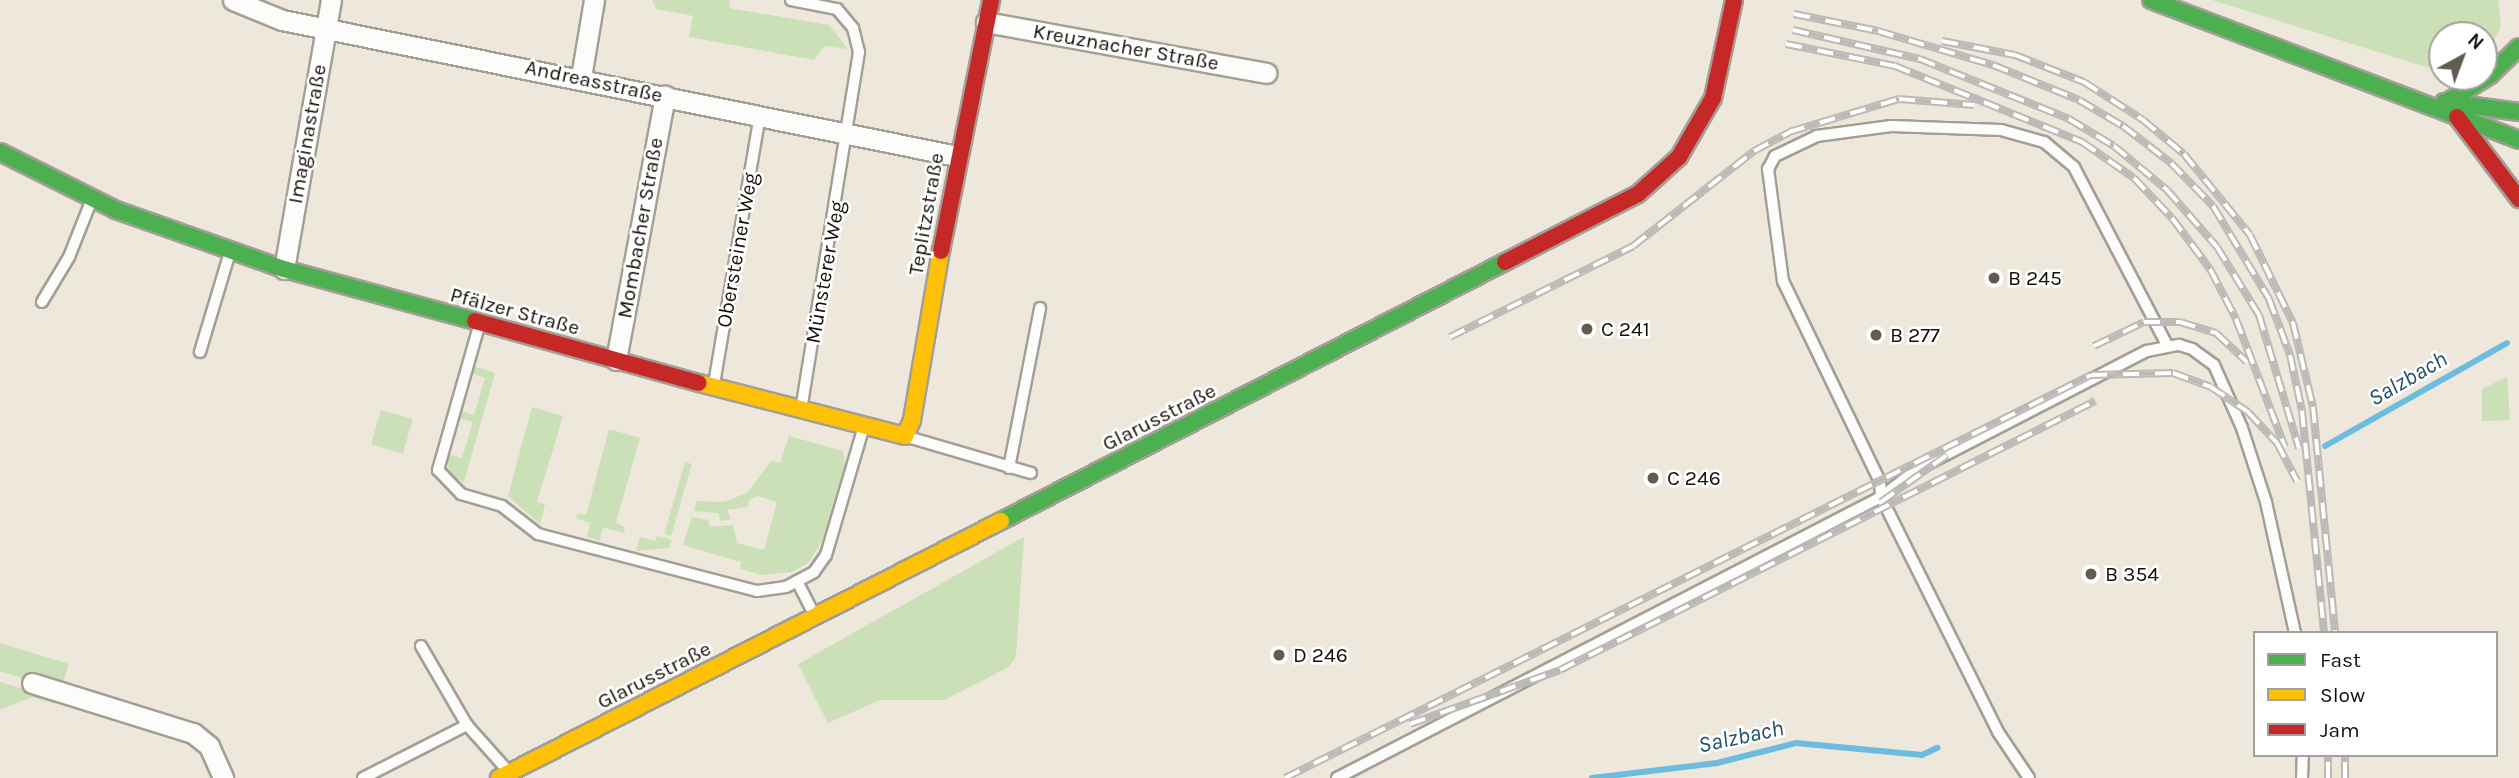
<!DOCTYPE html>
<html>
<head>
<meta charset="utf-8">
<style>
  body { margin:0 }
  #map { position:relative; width:2519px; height:778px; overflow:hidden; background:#ede8db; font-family:Karla,sans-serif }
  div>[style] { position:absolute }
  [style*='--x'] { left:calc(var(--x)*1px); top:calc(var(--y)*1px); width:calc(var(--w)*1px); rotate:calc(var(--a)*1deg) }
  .green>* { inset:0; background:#cbe0b7; transform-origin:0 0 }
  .stream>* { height:6px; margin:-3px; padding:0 3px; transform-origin:3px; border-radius:3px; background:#6bbcde }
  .roads { filter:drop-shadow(2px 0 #a39f95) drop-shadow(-2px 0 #a39f95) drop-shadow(0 2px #a39f95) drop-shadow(0 -2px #a39f95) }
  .lane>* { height:10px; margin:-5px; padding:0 5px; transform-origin:5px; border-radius:5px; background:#fcfcfa }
  .street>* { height:19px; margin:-9.5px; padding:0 9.5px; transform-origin:9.5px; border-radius:9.5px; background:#fcfcfa }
  .fast>* { height:16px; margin:-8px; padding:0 8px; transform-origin:8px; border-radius:8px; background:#4caf50 }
  .slow>* { height:16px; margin:-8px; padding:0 8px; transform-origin:8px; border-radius:8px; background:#ffc107 }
  .jam>* { height:16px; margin:-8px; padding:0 8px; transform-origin:8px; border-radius:8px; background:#c62828 }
  .rail>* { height:8px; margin-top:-4px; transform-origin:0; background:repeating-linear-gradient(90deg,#fff 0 16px,#bcbab6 0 32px); box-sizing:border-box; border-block:2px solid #bcbab6 }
  .dots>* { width:19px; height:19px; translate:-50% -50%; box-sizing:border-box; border:4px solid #fff; border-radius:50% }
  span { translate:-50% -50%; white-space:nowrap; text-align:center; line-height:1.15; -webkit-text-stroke:5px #fff; paint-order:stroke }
  .street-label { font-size:21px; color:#141109 }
  .poi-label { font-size:21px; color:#141109 }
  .left { translate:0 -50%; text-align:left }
  .water-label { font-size:23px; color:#235168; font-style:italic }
  .legend { position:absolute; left:2253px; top:631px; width:245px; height:126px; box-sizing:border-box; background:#fff; border:2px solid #a1a09d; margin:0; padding:9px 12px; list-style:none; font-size:21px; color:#141109 }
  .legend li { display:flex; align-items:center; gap:14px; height:35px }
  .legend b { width:35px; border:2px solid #a1a09d }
  .north { position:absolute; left:2428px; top:21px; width:70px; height:70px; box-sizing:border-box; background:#fff; border:2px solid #a1a09d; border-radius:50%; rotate:41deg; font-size:19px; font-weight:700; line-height:28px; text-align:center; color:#141109 }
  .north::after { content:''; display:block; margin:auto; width:24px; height:32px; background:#605c52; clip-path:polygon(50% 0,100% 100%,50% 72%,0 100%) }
</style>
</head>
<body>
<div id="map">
  <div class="green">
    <i style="clip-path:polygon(652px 0,730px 0,729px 8px,829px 25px,848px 49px,825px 46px,814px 60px,689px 37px,693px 16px,656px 9px)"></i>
    <i style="clip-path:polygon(2212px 0,2498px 0,2501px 26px,2484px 60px,2484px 35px,2442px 35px,2442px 72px)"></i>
    <i style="clip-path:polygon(473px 366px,495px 373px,464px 482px,451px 476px,447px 461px,449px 454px,462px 458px,473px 422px,459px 418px,461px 411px,474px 415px,485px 378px,471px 373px)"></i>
    <i style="clip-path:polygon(2507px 377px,2510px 420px,2482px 421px,2482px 389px)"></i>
    <i style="clip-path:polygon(532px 407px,563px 416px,537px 502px,545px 504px,540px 524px,508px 496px)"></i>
    <i style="left:381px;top:410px;width:33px;height:36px;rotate:16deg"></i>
    <i style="clip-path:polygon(609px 429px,640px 438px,616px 523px,625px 527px,624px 533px,603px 527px,600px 541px,587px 537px,590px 523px,576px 518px,577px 513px,586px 515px)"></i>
    <i style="clip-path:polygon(789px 436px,843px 451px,845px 464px,822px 541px,808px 563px,792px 572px,762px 575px,740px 569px,741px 562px,683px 545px,692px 517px,708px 520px,710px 527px,733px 525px,737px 543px,764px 550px,777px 502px,757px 496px,749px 500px,748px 507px,727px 510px,731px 519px,721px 521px,718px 513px,694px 511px,697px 501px,724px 502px,747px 493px,771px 461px,780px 463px)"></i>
    <i style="left:685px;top:462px;width:7px;height:75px;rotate:16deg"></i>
    <i style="clip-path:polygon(657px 536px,672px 540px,669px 548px,636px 551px,640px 537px,655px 541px)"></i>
    <i style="clip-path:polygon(1024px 537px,1016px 656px,1009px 667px,944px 700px,880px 700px,828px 723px,798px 664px)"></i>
    <i style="left:0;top:643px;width:72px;height:27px;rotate:17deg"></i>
    <i style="clip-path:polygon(0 682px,57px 699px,55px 704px,32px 697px,0 710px)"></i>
  </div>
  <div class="stream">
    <i style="--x:2325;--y:446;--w:209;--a:-29.5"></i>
    <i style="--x:1592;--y:778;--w:126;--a:-6.8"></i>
    <i style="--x:1717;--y:763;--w:81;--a:-14.2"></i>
    <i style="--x:1796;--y:743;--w:127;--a:5.4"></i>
    <i style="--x:1922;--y:755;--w:17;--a:-25"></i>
  </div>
  <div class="roads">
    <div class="lane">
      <i style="--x:791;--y:0;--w:47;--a:11.1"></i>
      <i style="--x:837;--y:9;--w:25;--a:50"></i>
      <i style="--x:853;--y:28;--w:25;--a:76"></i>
      <i style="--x:859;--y:52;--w:362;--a:99.2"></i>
      <i style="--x:42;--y:302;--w:52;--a:-59"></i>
      <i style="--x:69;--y:257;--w:62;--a:-68.4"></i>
      <i style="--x:479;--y:326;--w:150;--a:105.9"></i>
      <i style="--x:438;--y:470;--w:33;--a:46"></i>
      <i style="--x:461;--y:494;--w:43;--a:16.3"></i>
      <i style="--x:502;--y:506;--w:46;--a:37.9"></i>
      <i style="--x:538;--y:534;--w:226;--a:14.6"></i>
      <i style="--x:757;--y:591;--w:29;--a:-8"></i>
      <i style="--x:786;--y:587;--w:32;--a:-28"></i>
      <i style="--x:814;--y:572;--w:21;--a:-55"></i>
      <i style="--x:826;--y:555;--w:131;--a:-73.6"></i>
      <i style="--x:2167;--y:345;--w:201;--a:-117.6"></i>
      <i style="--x:2074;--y:167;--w:39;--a:-140"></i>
      <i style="--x:2044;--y:142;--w:45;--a:-164.4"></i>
      <i style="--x:2001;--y:130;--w:110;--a:-177.9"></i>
      <i style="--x:1891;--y:126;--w:75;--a:172.3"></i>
      <i style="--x:1817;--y:136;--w:47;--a:154.5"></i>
      <i style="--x:1775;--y:156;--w:15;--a:118"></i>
      <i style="--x:1768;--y:169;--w:113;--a:82.4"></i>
      <i style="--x:1783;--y:281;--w:223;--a:64.2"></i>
      <i style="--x:1880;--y:482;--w:15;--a:86"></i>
      <i style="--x:1881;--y:497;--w:44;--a:-37.6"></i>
      <i style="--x:1916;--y:470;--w:260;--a:-27.3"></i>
      <i style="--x:2147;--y:351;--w:33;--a:-11"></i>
      <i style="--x:2179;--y:345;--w:14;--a:17"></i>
      <i style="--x:2192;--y:349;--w:27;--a:36"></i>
      <i style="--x:2214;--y:365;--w:69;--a:66"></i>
      <i style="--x:2242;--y:428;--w:78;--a:72"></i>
      <i style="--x:2266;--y:502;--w:134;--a:77.5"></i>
      <i style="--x:200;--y:352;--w:104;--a:-73.3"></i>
      <i style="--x:714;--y:384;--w:272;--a:-80.3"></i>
      <i style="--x:908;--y:437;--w:128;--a:16.3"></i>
      <i style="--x:1009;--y:468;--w:163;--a:-79"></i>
      <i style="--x:797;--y:581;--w:38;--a:63"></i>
      <i style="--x:421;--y:646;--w:91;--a:59.8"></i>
      <i style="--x:363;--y:778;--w:117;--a:-27"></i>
      <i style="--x:467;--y:725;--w:62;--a:48.3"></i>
      <i style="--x:1337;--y:778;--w:612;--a:-27.32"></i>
      <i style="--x:1881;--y:497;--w:263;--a:63.5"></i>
      <i style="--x:1998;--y:732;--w:55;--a:56"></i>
      <i style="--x:2302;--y:778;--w:23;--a:-88"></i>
    </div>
    <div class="street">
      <i style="--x:233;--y:0;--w:53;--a:22.2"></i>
      <i style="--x:282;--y:20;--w:689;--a:11.39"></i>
      <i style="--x:986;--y:22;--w:285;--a:10.3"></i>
      <i style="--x:581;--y:77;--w:78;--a:-80.4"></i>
      <i style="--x:284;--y:269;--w:273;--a:-80.1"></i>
      <i style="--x:616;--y:360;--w:269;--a:-79.5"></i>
      <i style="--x:32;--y:683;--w:169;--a:17.3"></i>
      <i style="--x:193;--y:733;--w:21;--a:39"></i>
      <i style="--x:209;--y:746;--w:35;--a:66"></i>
    </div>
    <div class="fast">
      <i style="--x:2151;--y:0;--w:394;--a:20.8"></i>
      <i style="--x:2444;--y:102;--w:76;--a:7.6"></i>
      <i style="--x:2447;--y:102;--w:51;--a:-32.1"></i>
      <i style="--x:2490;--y:75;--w:40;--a:-44"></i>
      <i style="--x:0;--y:152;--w:130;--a:26.6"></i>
      <i style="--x:116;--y:210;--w:178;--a:19.4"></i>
      <i style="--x:284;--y:269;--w:198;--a:15.2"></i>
      <i style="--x:1001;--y:521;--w:567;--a:-27.2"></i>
    </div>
    <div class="slow">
      <i style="--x:699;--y:383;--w:213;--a:14.4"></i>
      <i style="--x:905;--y:436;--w:17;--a:-66"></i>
      <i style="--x:912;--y:420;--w:171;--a:-80.3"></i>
      <i style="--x:499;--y:778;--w:564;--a:-27.11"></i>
    </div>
    <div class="jam">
      <i style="--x:2457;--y:117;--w:103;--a:52.9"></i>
      <i style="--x:941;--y:251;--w:256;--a:-78.7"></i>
      <i style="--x:1505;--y:262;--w:149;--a:-27.1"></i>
      <i style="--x:1638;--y:194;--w:55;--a:-42.1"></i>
      <i style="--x:1679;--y:157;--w:68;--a:-60"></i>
      <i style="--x:1713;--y:98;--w:100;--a:-77.9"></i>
      <i style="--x:475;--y:321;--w:232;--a:15.5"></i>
    </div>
  </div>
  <div class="rail">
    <i style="--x:1794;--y:14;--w:86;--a:11.4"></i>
    <i style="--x:1878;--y:31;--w:120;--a:16.5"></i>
    <i style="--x:1993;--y:65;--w:93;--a:22.1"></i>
    <i style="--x:2079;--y:100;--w:51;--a:30.6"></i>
    <i style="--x:2123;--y:126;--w:61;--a:37.6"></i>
    <i style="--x:2171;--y:163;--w:60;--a:45.7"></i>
    <i style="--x:2213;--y:206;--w:109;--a:58.9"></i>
    <i style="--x:2269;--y:299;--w:60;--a:69.4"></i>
    <i style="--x:2290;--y:355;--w:57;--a:77.9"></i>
    <i style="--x:2302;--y:411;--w:223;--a:84.3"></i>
    <i style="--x:1793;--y:30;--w:130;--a:12.9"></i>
    <i style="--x:1920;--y:59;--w:161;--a:21.9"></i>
    <i style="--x:2069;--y:119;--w:52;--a:31"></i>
    <i style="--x:2114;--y:146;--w:69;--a:39.7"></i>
    <i style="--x:2167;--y:190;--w:76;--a:48.7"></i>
    <i style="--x:2217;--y:247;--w:80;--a:58.3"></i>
    <i style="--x:2259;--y:315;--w:139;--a:73.3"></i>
    <i style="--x:1942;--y:41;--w:74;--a:10.9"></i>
    <i style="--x:2015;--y:55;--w:74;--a:21.4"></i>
    <i style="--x:2084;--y:82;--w:70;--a:32.8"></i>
    <i style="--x:2143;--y:120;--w:53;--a:39.7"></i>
    <i style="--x:2184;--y:154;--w:104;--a:50.8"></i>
    <i style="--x:2250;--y:235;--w:98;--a:64"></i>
    <i style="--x:2293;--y:323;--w:86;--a:76.6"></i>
    <i style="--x:2313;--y:407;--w:227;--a:84.4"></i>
    <i style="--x:1786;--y:44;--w:111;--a:11.4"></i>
    <i style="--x:1895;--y:66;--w:202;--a:22.1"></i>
    <i style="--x:2082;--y:142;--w:63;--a:34.7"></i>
    <i style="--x:2134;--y:178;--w:55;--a:46.5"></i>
    <i style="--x:2172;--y:218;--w:64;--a:53.3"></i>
    <i style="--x:2210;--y:269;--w:56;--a:62.5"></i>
    <i style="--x:2236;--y:319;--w:137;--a:69.1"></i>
    <i style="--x:1450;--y:337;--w:204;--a:-26.4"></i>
    <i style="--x:1633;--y:246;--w:154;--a:-38.1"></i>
    <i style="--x:1754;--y:151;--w:40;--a:-28"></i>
    <i style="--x:1789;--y:132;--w:115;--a:-16.7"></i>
    <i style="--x:1899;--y:99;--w:75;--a:4.6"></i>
    <i style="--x:2094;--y:346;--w:55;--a:-25.6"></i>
    <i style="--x:2144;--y:322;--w:36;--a:0"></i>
    <i style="--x:2180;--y:322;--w:38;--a:17"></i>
    <i style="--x:2216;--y:333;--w:42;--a:43.1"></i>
    <i style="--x:1881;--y:502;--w:81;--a:-35.5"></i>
    <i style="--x:1410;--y:724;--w:159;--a:-19.8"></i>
    <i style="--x:1560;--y:670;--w:599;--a:-26.69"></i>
    <i style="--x:1285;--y:778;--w:901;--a:-26.57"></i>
    <i style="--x:2091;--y:375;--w:82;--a:-1.4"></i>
    <i style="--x:2173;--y:373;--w:40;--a:20.2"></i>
    <i style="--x:2211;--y:387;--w:45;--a:34"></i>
    <i style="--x:2248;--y:412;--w:42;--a:46.9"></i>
    <i style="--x:2277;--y:443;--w:43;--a:62.2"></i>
    <i style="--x:2328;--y:778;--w:23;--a:-90"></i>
    <i style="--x:2345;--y:778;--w:23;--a:-90"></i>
  </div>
  <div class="dots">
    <i style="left:1994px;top:278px;background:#605c52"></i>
    <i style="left:1587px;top:329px;background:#605c52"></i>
    <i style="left:1876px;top:335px;background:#605c52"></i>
    <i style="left:1653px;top:478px;background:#605c52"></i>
    <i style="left:2091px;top:574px;background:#605c52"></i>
    <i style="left:1279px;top:655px;background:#605c52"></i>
  </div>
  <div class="street-label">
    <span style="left:1126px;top:47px;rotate:10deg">Kreuznacher Straße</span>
    <span style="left:594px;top:81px;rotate:12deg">Andreasstraße</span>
    <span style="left:307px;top:134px;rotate:-80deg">Imaginastraße</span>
    <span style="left:926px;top:214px;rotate:-80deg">Teplitzstraße</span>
    <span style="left:640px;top:228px;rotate:-80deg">Mombacher Straße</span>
    <span style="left:737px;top:250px;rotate:-80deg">Obersteiner Weg</span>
    <span style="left:825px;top:272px;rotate:-80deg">Münsterer Weg</span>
    <span style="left:515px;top:311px;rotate:15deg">Pfälzer Straße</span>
    <span style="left:1159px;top:417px;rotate:-27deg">Glarusstraße</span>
    <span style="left:654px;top:675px;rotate:-27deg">Glarusstraße</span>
  </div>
  <div class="poi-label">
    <span class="left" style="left:2008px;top:278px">B 245</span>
    <span class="left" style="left:1601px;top:329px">C 241</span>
    <span class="left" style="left:1890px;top:335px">B 277</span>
    <span class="left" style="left:1667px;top:478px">C 246</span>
    <span class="left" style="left:2105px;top:574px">B 354</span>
    <span class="left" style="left:1293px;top:655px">D 246</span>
  </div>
  <div class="water-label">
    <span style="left:2408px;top:379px;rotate:-30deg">Salzbach</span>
    <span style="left:1741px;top:737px;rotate:-12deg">Salzbach</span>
  </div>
  <ul class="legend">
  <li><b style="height:9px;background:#4caf50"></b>Fast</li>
  <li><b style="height:9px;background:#ffc107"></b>Slow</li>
  <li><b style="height:9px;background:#c62828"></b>Jam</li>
  </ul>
  <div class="north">N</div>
</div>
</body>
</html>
